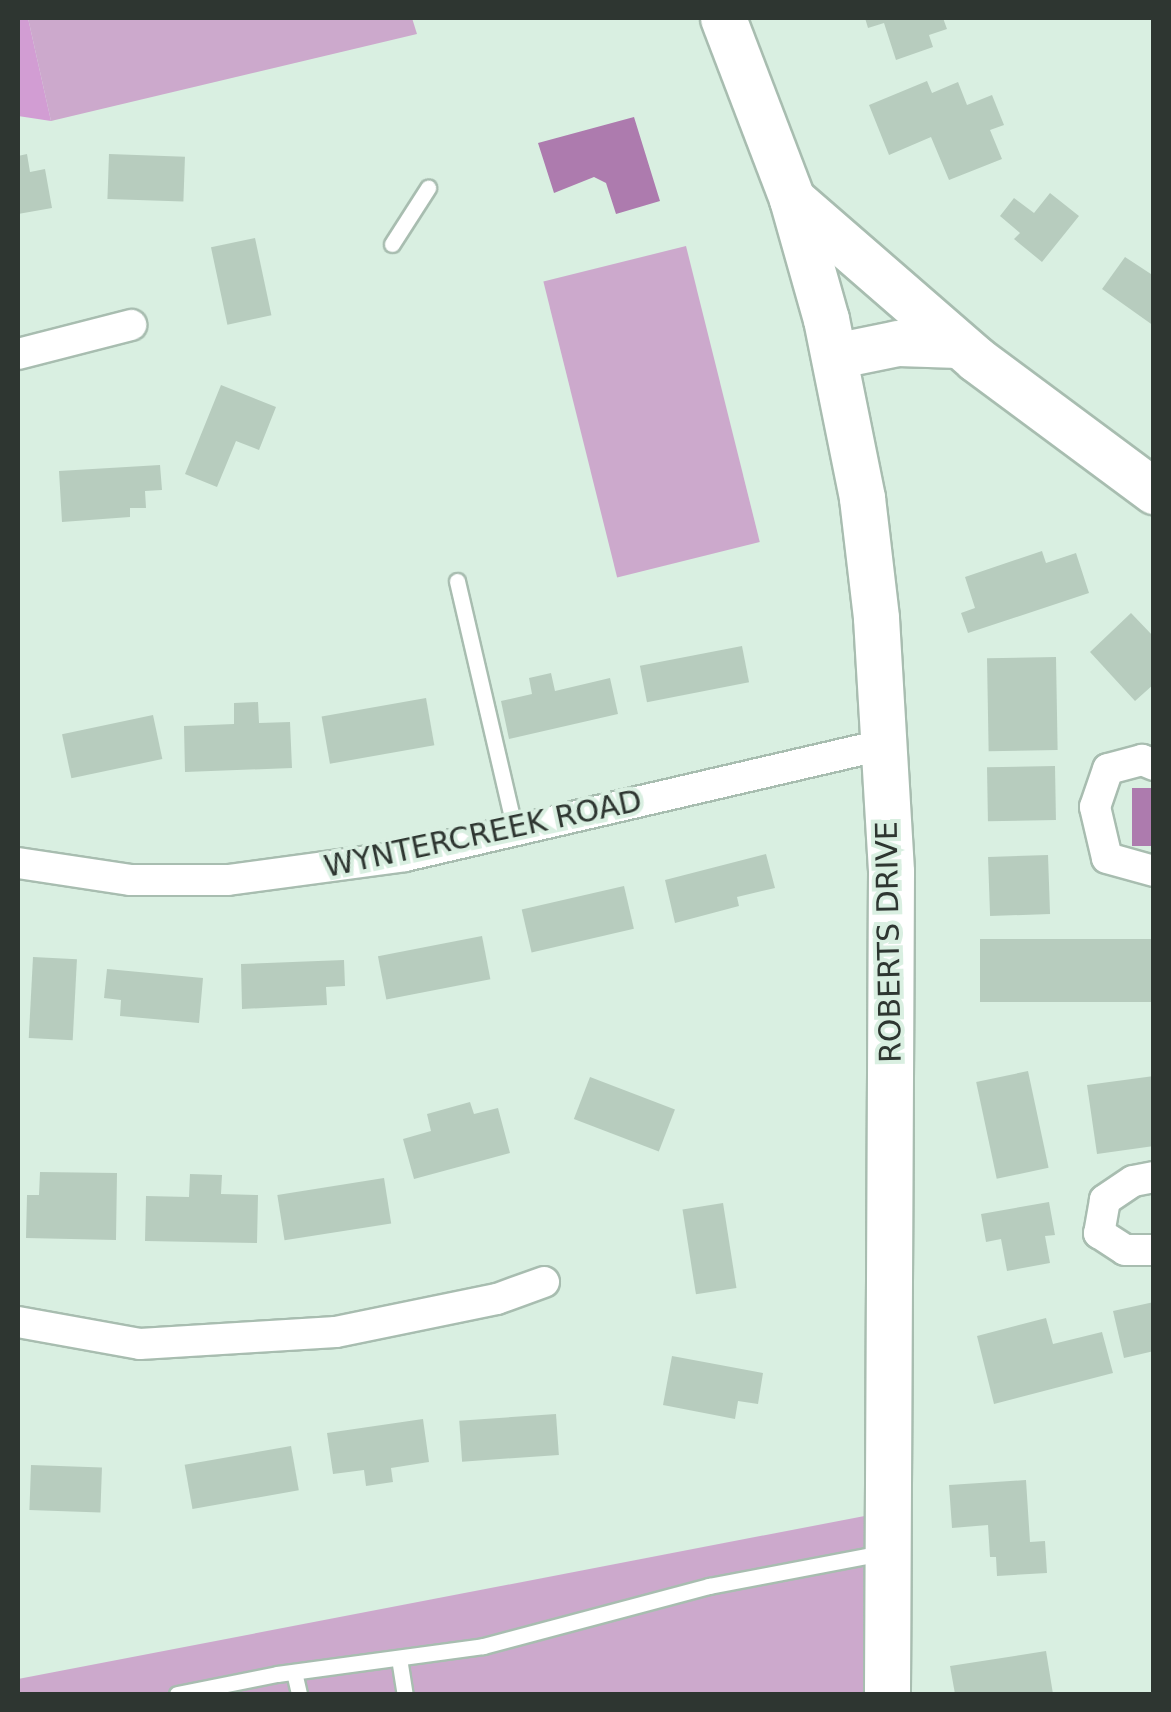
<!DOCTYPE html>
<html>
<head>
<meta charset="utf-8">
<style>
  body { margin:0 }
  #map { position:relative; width:1171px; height:1712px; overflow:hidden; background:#d9efe1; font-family:"DejaVu Sans",sans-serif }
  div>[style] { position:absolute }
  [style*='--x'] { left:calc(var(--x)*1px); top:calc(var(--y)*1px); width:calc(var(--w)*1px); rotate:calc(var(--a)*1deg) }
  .green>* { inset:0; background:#cca9cc; transform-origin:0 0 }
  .forest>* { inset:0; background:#d29dd3 }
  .water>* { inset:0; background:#ad7bae; transform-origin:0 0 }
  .building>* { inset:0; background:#b7ccbe; transform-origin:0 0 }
  .roads { filter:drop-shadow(2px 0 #a8bdb0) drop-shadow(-2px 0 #a8bdb0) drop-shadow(0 2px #a8bdb0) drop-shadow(0 -2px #a8bdb0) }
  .lane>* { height:15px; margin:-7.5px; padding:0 7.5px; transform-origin:7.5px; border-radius:7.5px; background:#fff }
  .street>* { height:30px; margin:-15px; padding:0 15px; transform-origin:15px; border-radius:15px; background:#fff }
  .secondary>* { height:45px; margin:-22.5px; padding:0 22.5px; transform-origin:22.5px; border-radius:22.5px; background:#fff }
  span { translate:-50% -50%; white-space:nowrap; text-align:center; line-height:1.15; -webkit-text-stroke:8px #d9efe1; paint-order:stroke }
  .street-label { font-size:30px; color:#2e3631 }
  .frame { position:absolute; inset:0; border:20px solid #2e3631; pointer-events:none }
</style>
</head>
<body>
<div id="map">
  <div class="green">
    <i style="clip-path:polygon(28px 18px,412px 18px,417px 34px,51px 121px)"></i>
    <i style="left:686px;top:246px;width:305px;height:147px;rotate:76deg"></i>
    <i style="clip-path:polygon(875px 1514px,877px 1694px,18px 1694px,18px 1679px)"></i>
  </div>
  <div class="forest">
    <i style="clip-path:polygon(18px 18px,28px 18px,51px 121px,18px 116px)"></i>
  </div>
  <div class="water">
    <i style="clip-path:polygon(634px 117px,660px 201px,616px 214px,606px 183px,594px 177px,554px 193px,538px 143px)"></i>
    <i style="left:1153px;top:788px;width:58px;height:21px;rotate:90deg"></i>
  </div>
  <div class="building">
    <i style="clip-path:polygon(865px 18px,943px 18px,947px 29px,929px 35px,933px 47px,896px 60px,884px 23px,868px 28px)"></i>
    <i style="clip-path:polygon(927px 81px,932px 93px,958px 82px,967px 105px,992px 95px,1004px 125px,990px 130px,1002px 159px,949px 180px,931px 137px,889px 155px,869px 105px)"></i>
    <i style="clip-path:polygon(27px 154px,30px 172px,45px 169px,52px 208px,18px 214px,18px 156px)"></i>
    <i style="left:109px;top:154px;width:76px;height:45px;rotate:2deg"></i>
    <i style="clip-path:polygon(1050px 193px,1079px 216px,1042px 262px,1014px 239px,1020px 233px,1000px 216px,1014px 198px,1034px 213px)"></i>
    <i style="left:255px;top:238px;width:79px;height:45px;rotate:78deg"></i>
    <i style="clip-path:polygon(1125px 257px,1154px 276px,1154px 326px,1102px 289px)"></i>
    <i style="clip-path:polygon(221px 385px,276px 407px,259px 450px,236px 441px,217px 487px,185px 474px)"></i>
    <i style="clip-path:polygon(160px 465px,162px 490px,145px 491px,146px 508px,130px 508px,130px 517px,62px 522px,59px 471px)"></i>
    <i style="clip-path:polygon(1042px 551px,1046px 563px,1076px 553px,1089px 593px,968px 633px,961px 613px,975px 608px,965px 577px)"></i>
    <i style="clip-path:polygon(1131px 613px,1154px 637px,1154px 684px,1135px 701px,1090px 652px)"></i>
    <i style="left:742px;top:646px;width:37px;height:104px;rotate:79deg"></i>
    <i style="left:1056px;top:657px;width:93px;height:69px;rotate:89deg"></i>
    <i style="clip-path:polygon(551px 673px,555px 691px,610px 678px,618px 714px,509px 739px,501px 701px,532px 694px,529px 678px)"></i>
    <i style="left:426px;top:698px;width:48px;height:106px;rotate:80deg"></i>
    <i style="clip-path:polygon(258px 702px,259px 723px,290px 722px,292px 768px,185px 772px,184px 726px,234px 724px,234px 703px)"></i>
    <i style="left:153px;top:715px;width:45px;height:93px;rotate:78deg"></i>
    <i style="left:1055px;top:766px;width:54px;height:68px;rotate:89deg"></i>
    <i style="clip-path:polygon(766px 854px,775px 888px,737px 897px,739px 906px,675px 923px,665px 880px)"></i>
    <i style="left:1048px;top:855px;width:59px;height:60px;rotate:88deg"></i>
    <i style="left:624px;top:886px;width:44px;height:105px;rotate:77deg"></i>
    <i style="left:482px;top:936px;width:44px;height:106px;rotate:79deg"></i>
    <i style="left:1154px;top:939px;width:63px;height:174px;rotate:90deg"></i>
    <i style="left:33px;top:957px;width:44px;height:81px;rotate:3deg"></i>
    <i style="clip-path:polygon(344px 960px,345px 986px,326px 987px,327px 1005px,242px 1009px,241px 964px)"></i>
    <i style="clip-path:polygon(107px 969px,203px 978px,199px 1023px,120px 1016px,121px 1000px,104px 998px)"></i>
    <i style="left:1028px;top:1071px;width:99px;height:53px;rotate:78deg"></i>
    <i style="clip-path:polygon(1154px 1076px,1154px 1146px,1097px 1154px,1087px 1085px)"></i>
    <i style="left:590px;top:1077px;width:91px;height:45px;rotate:21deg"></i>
    <i style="clip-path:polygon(470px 1102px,474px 1114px,498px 1108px,510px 1153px,414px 1179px,403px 1139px,431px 1131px,427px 1114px)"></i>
    <i style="clip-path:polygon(40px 1172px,117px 1173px,116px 1240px,26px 1238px,27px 1195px,39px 1195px)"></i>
    <i style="clip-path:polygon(190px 1174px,222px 1175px,221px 1194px,258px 1195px,257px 1243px,145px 1241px,146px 1196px,189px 1197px)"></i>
    <i style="left:384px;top:1178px;width:46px;height:108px;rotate:81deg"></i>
    <i style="clip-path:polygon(1049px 1202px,1055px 1235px,1045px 1236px,1050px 1263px,1007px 1271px,1001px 1239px,986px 1242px,981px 1214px)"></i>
    <i style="left:723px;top:1203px;width:86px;height:41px;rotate:81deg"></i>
    <i style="clip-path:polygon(1154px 1302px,1154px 1351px,1124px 1358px,1113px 1311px)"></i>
    <i style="clip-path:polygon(1046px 1318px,1053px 1344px,1102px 1332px,1113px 1373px,994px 1404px,977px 1336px)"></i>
    <i style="clip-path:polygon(672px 1356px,763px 1373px,758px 1404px,738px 1401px,735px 1419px,663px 1405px)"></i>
    <i style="left:556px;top:1414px;width:41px;height:97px;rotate:86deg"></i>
    <i style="clip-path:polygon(423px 1419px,429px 1462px,391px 1468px,393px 1482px,366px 1486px,364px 1470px,333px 1474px,327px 1433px)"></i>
    <i style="left:291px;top:1446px;width:45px;height:108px;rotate:80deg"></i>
    <i style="left:31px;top:1465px;width:71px;height:45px;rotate:2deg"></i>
    <i style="clip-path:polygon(1026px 1480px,1030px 1542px,1045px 1541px,1047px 1573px,997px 1576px,996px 1557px,990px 1557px,988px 1525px,952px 1528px,949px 1485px)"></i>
    <i style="clip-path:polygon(1046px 1651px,1053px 1694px,955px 1694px,950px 1666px)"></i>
  </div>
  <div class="roads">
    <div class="lane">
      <i style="--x:392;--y:244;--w:67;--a:-57.3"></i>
      <i style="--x:457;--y:581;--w:257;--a:76.9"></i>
      <i style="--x:399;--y:1658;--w:36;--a:81"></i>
      <i style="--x:294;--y:1672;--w:23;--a:77"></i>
      <i style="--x:177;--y:1694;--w:102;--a:-11.3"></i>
      <i style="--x:277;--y:1674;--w:208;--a:-7.7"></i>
      <i style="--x:483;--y:1646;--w:234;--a:-14.9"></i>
      <i style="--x:709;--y:1586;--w:176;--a:-10.8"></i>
    </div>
    <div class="street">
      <i style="--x:18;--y:354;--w:117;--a:-14.4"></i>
      <i style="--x:1154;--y:765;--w:13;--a:-157"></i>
      <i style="--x:1142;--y:760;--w:35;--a:165"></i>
      <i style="--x:1108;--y:769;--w:40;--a:108.9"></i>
      <i style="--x:1095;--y:807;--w:52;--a:76.8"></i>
      <i style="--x:1107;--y:858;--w:49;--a:15.5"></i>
      <i style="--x:18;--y:863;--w:113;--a:8.6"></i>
      <i style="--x:130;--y:880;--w:98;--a:0"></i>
      <i style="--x:228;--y:880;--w:179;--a:-7.7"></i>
      <i style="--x:405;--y:856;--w:491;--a:-13.1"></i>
      <i style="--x:1154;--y:1177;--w:21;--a:169"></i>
      <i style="--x:1133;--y:1181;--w:34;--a:146"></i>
      <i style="--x:1105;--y:1200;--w:34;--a:100"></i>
      <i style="--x:1099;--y:1233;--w:31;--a:33"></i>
      <i style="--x:1125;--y:1250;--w:29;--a:0"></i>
      <i style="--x:18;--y:1322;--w:124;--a:10.2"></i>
      <i style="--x:140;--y:1344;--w:196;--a:-3.5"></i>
      <i style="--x:336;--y:1332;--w:164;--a:-11.6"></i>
      <i style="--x:497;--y:1299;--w:50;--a:-19.9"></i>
    </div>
    <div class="secondary">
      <i style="--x:723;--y:18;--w:194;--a:69.1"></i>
      <i style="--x:792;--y:199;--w:125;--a:74.2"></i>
      <i style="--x:826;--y:319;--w:183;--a:78.6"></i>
      <i style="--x:862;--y:498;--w:121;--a:83.3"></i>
      <i style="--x:876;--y:618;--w:254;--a:86.6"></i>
      <i style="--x:891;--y:872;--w:822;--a:90.28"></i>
      <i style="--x:792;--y:199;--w:244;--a:41"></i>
      <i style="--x:976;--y:359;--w:222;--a:36.6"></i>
      <i style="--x:834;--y:356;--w:65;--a:-11.5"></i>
      <i style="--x:898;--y:343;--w:60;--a:1.9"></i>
    </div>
  </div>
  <div class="street-label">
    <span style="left:483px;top:834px;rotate:-12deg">WYNTERCREEK ROAD</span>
    <span style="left:889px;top:942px;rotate:-91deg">ROBERTS DRIVE</span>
  </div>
  <div class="frame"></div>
</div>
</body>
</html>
